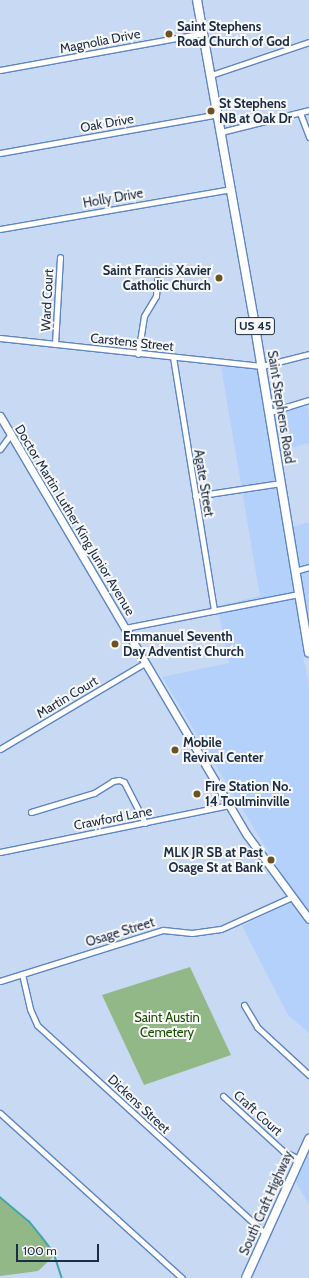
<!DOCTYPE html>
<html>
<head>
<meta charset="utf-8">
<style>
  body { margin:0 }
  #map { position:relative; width:309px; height:1278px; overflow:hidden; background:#c7d9f3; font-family:Cabin,sans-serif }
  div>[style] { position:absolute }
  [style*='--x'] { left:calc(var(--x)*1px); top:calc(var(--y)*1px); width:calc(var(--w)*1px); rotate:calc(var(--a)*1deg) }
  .built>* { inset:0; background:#b4d1fc }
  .green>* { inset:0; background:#93b887 }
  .stream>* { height:1.5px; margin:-0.75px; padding:0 0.75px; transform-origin:0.75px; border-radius:0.75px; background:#46a5a9 }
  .roads { filter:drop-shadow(1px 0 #5e86c3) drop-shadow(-1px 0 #5e86c3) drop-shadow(0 1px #5e86c3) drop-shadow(0 -1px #5e86c3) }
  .street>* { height:5px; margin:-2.5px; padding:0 2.5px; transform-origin:2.5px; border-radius:2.5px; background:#fff }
  .secondary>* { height:7px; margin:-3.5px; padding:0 3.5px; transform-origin:3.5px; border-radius:3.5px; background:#fff }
  .primary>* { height:8px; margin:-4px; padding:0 4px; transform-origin:4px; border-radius:4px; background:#fff }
  .dots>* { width:11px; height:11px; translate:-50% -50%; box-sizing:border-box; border:2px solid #f8f8f8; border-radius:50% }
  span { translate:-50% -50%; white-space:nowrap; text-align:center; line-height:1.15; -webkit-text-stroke:4px #f8f8f8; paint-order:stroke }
  .shield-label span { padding:1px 3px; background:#f8f8f8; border:1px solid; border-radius:3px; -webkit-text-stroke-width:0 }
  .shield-label { font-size:12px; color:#1b2c45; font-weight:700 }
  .poi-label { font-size:13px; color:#1b2c45; font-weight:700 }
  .left { translate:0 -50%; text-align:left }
  .right { translate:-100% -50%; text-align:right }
  .street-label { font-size:13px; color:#1b2c45 }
  .park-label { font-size:13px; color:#1b5000 }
  .scale { position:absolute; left:16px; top:1244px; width:83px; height:18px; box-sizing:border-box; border:2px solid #1b2c45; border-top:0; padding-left:5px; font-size:12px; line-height:14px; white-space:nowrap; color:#1b2c45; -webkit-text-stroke:3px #f8f8f8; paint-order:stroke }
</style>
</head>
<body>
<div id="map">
  <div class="built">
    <i style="clip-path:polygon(221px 366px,258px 369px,266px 416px,307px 406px,309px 414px,309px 443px,273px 453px,286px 529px,309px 522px,309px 655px,303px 657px,309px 684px,309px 1033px,288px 1015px,242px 926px,297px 899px,162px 677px,229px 663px,217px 606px,260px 596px)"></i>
    <i style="clip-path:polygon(309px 1152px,309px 1204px,295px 1181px)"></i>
  </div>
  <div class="green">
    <i style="clip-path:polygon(190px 967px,231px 1055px,144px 1085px,102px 995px)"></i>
    <i style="clip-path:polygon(0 1197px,29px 1221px,54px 1253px,54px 1256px,38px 1271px,0 1276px)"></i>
  </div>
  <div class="stream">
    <i style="--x:0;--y:1197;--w:38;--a:40"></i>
    <i style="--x:29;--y:1221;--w:21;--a:51"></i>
    <i style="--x:42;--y:1237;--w:20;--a:53"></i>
    <i style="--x:54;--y:1253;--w:26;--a:72"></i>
  </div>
  <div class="roads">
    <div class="street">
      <i style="--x:0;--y:70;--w:206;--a:-10.3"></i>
      <i style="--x:211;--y:75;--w:103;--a:-18.6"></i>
      <i style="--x:300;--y:113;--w:26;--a:69"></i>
      <i style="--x:221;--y:132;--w:91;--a:-14"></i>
      <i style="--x:0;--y:153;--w:221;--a:-10.1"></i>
      <i style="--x:0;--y:229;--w:234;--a:-9.8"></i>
      <i style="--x:0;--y:338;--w:263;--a:6.1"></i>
      <i style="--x:262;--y:366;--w:49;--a:-14.3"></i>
      <i style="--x:55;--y:344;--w:87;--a:-86.7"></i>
      <i style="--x:138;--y:354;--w:38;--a:-81"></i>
      <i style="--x:144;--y:316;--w:23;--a:-59"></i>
      <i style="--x:156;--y:296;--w:16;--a:-86"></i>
      <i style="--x:173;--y:357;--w:257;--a:80.8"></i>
      <i style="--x:270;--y:412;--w:41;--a:-17.1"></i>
      <i style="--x:0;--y:449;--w:19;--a:-54"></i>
      <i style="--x:195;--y:496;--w:87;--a:-8.6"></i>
      <i style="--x:295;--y:571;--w:15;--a:-16"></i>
      <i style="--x:125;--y:628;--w:177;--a:-11.1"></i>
      <i style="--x:0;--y:749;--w:169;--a:-30.7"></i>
      <i style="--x:31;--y:812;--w:66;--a:-16.8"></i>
      <i style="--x:94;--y:793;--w:22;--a:-32"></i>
      <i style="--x:113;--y:781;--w:6;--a:-9"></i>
      <i style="--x:119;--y:780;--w:5;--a:22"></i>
      <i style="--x:124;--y:782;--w:46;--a:62.9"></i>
      <i style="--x:0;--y:852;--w:234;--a:-11.6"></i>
      <i style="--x:22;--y:974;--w:36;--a:77"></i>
      <i style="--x:30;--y:1009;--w:17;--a:66"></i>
      <i style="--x:37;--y:1025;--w:310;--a:42.4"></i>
      <i style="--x:0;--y:981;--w:171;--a:-17.4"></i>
      <i style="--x:163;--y:930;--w:29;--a:6"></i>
      <i style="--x:192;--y:933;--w:29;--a:-8"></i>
      <i style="--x:221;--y:929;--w:78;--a:-24.3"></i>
      <i style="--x:244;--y:1005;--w:26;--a:59"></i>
      <i style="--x:257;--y:1027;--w:71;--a:42.7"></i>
      <i style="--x:223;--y:1096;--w:81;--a:42.5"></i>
      <i style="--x:283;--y:1151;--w:18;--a:27"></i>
      <i style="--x:0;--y:1113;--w:246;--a:42.2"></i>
    </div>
    <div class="secondary">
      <i style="--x:0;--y:416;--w:486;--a:59.5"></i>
      <i style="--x:247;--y:835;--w:104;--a:53.6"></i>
    </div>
    <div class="primary">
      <i style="--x:197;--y:0;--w:326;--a:79.9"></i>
      <i style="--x:254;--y:321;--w:336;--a:80.6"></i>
      <i style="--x:246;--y:1278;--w:153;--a:-65.6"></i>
    </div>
  </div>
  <div class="dots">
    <i style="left:169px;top:34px;background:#6c5123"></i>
    <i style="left:211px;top:111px;background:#6c5123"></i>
    <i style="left:219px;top:278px;background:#6c5123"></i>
    <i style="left:115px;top:644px;background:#6c5123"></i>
    <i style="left:175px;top:750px;background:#6c5123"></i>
    <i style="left:197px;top:794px;background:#6c5123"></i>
    <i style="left:271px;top:860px;background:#6c5123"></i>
  </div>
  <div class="shield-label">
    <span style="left:255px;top:326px">US 45</span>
  </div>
  <div class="poi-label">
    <span class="left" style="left:177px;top:34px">Saint Stephens<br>Road Church of God</span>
    <span class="left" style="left:219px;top:111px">St Stephens<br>NB at Oak Dr</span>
    <span class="right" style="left:211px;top:278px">Saint Francis Xavier<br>Catholic Church</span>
    <span class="left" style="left:123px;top:644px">Emmanuel Seventh<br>Day Adventist Church</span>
    <span class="left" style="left:183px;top:750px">Mobile<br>Revival Center</span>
    <span class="left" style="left:205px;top:794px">Fire Station No.<br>14 Toulminville</span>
    <span class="right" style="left:263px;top:860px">MLK JR SB at Past<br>Osage St at Bank</span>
  </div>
  <div class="street-label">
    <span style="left:100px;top:41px;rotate:-11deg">Magnolia Drive</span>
    <span style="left:107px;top:123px;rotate:-10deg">Oak Drive</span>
    <span style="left:113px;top:198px;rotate:-10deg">Holly Drive</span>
    <span style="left:47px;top:300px;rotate:-87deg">Ward Court</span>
    <span style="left:132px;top:342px;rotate:6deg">Carstens Street</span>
    <span style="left:281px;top:407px;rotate:81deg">Saint Stephens Road</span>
    <span style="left:204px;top:483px;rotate:81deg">Agate Street</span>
    <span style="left:75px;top:520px;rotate:59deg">Doctor Martin Luther King Junior Avenue</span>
    <span style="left:67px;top:697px;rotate:-31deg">Martin Court</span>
    <span style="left:113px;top:818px;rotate:-11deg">Crawford Lane</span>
    <span style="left:120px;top:932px;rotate:-17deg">Osage Street</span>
    <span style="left:139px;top:1104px;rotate:43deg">Dickens Street</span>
    <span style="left:258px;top:1113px;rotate:42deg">Craft Court</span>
    <span style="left:266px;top:1203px;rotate:-66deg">South Craft Highway</span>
  </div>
  <div class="park-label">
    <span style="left:167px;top:1025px">Saint Austin<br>Cemetery</span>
  </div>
  <div class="scale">100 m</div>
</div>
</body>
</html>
